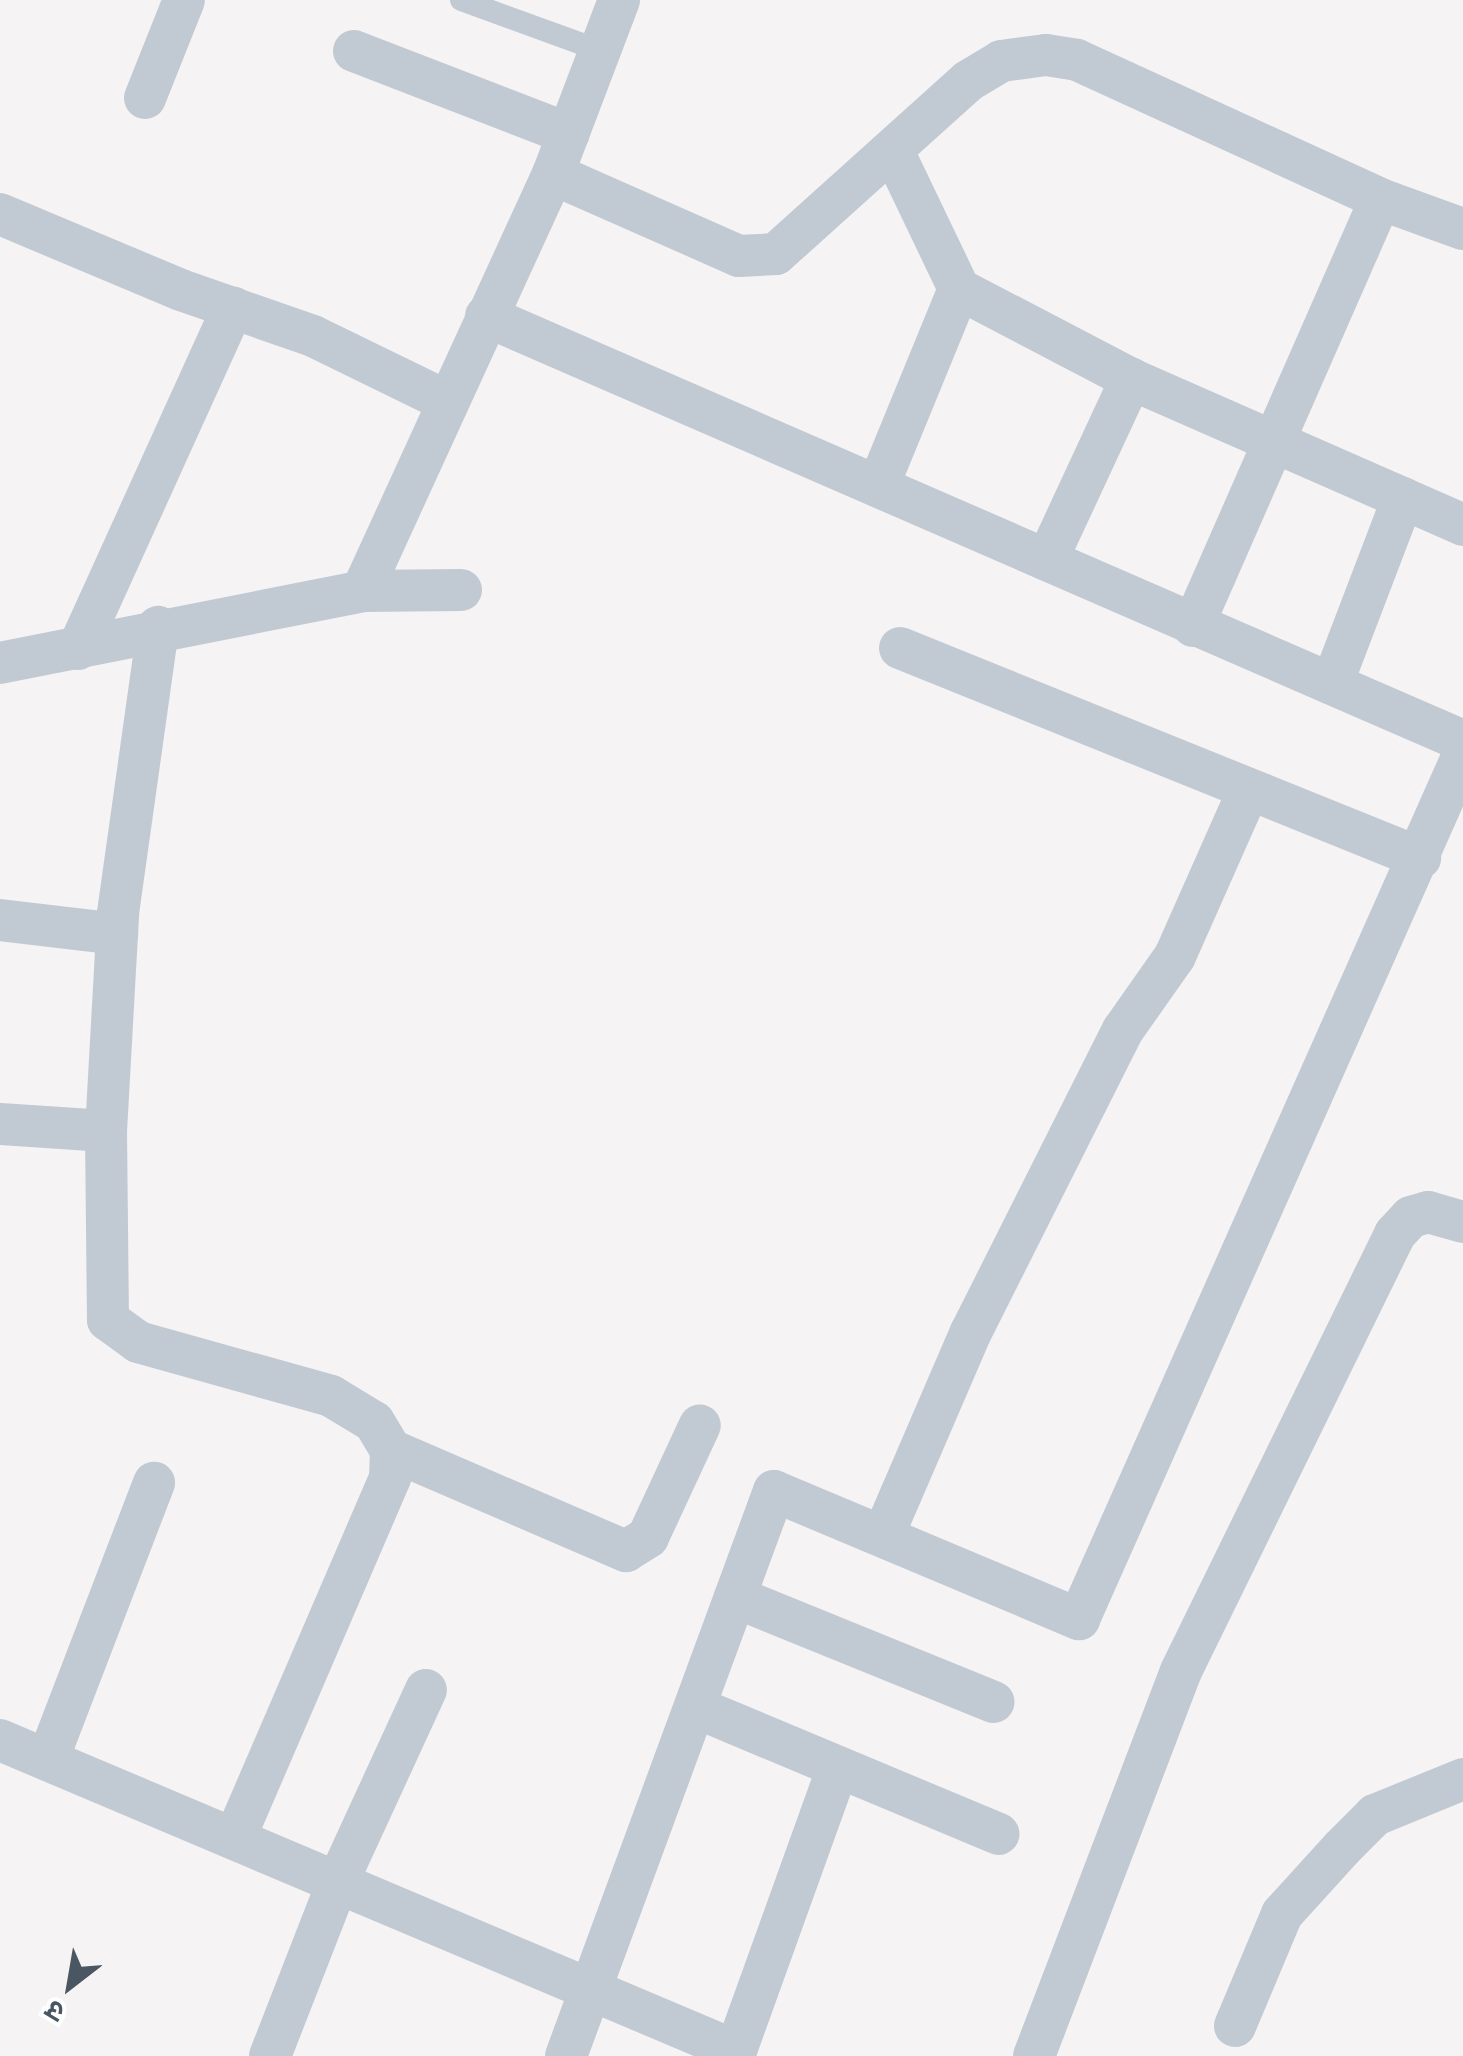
<!DOCTYPE html>
<html>
<head>
<meta charset="utf-8">
<style>
  body { margin:0 }
  #map { position:relative; width:1463px; height:2056px; overflow:hidden; background:#f5f3f3; font-family:Ubuntu,"Noto Sans Devanagari",sans-serif }
  div>[style] { position:absolute }
  [style*='--x'] { left:calc(var(--x)*1px); top:calc(var(--y)*1px); width:calc(var(--w)*1px); rotate:calc(var(--a)*1deg) }
  .service>* { height:22px; margin:-11px; padding:0 11px; transform-origin:11px; border-radius:11px; background:#c1cad2 }
  .minor>* { height:42px; margin:-21px; padding:0 21px; transform-origin:21px; border-radius:21px; background:#c1cad2 }
  span { translate:-50% -50%; white-space:nowrap; text-align:center; line-height:1.15; -webkit-text-stroke:10px #fff; paint-order:stroke }
  .north { position:absolute; left:20px; top:1936px; width:100px; height:100px; -webkit-text-stroke:8px #fff; paint-order:stroke; rotate:211deg; font-size:28px; font-weight:700; line-height:40px; text-align:center; color:#4a5661 }
  .north::after { content:''; display:block; margin:auto; width:35px; height:45px; background:#4a5661; clip-path:polygon(50% 0,100% 100%,50% 72%,0 100%) }
</style>
</head>
<body>
<div id="map">
  <div class="service">
    <i style="--x:461;--y:0;--w:149;--a:20"></i>
  </div>
  <div class="minor">
    <i style="--x:354;--y:51;--w:230;--a:21.1"></i>
    <i style="--x:145;--y:98;--w:105;--a:-68.3"></i>
    <i style="--x:893;--y:151;--w:153;--a:64.4"></i>
    <i style="--x:959;--y:289;--w:194;--a:27.6"></i>
    <i style="--x:1131;--y:379;--w:363;--a:23.7"></i>
    <i style="--x:553;--y:174;--w:203;--a:23.8"></i>
    <i style="--x:739;--y:256;--w:37;--a:-3"></i>
    <i style="--x:776;--y:254;--w:258;--a:-42"></i>
    <i style="--x:968;--y:81;--w:39;--a:-31"></i>
    <i style="--x:1001;--y:61;--w:45;--a:-7.6"></i>
    <i style="--x:1046;--y:55;--w:31;--a:9"></i>
    <i style="--x:1077;--y:60;--w:333;--a:24.6"></i>
    <i style="--x:1380;--y:199;--w:88;--a:19.9"></i>
    <i style="--x:0;--y:214;--w:196;--a:22.8"></i>
    <i style="--x:181;--y:290;--w:140;--a:19.2"></i>
    <i style="--x:313;--y:336;--w:148;--a:26"></i>
    <i style="--x:486;--y:316;--w:1065;--a:23.51"></i>
    <i style="--x:879;--y:484;--w:211;--a:-67.7"></i>
    <i style="--x:1047;--y:560;--w:200;--a:-65.1"></i>
    <i style="--x:362;--y:591;--w:459;--a:-65.4"></i>
    <i style="--x:553;--y:174;--w:186;--a:-69.2"></i>
    <i style="--x:1193;--y:626;--w:466;--a:-66.3"></i>
    <i style="--x:900;--y:648;--w:561;--a:21.99"></i>
    <i style="--x:78;--y:649;--w:375;--a:-65.6"></i>
    <i style="--x:0;--y:663;--w:369;--a:-11.2"></i>
    <i style="--x:362;--y:591;--w:99;--a:-0.6"></i>
    <i style="--x:1332;--y:684;--w:199;--a:-69.1"></i>
    <i style="--x:0;--y:920;--w:118;--a:6.8"></i>
    <i style="--x:0;--y:1124;--w:106;--a:3.8"></i>
    <i style="--x:106;--y:1131;--w:218;--a:-86.8"></i>
    <i style="--x:118;--y:913;--w:289;--a:-82"></i>
    <i style="--x:106;--y:1131;--w:189;--a:89.4"></i>
    <i style="--x:108;--y:1320;--w:37;--a:36"></i>
    <i style="--x:138;--y:1342;--w:200;--a:15.6"></i>
    <i style="--x:331;--y:1396;--w:50;--a:31.2"></i>
    <i style="--x:374;--y:1422;--w:33;--a:59"></i>
    <i style="--x:391;--y:1450;--w:28;--a:92"></i>
    <i style="--x:390;--y:1478;--w:389;--a:113.3"></i>
    <i style="--x:391;--y:1450;--w:256;--a:23.3"></i>
    <i style="--x:626;--y:1551;--w:26;--a:-32"></i>
    <i style="--x:648;--y:1537;--w:123;--a:-65.1"></i>
    <i style="--x:883;--y:1536;--w:222;--a:-66.7"></i>
    <i style="--x:971;--y:1332;--w:338;--a:-63.3"></i>
    <i style="--x:1123;--y:1030;--w:90;--a:-54.9"></i>
    <i style="--x:1175;--y:956;--w:180;--a:-66.1"></i>
    <i style="--x:735;--y:1597;--w:279;--a:22.1"></i>
    <i style="--x:695;--y:1707;--w:329;--a:22.7"></i>
    <i style="--x:0;--y:1740;--w:799;--a:22.91"></i>
    <i style="--x:48;--y:1759;--w:296;--a:-69"></i>
    <i style="--x:1235;--y:2026;--w:121;--a:-67.2"></i>
    <i style="--x:1282;--y:1914;--w:89;--a:-47.7"></i>
    <i style="--x:1342;--y:1848;--w:47;--a:-45"></i>
    <i style="--x:1375;--y:1815;--w:95;--a:-22.2"></i>
    <i style="--x:270;--y:2056;--w:190;--a:-68.7"></i>
    <i style="--x:339;--y:1879;--w:208;--a:-65.3"></i>
    <i style="--x:566;--y:2056;--w:602;--a:-69.79"></i>
    <i style="--x:774;--y:1491;--w:331;--a:22.8"></i>
    <i style="--x:1079;--y:1619;--w:945;--a:-66.04"></i>
    <i style="--x:734;--y:2056;--w:307;--a:-70.2"></i>
    <i style="--x:1034;--y:2056;--w:412;--a:-69.1"></i>
    <i style="--x:1181;--y:1671;--w:487;--a:-63.9"></i>
    <i style="--x:1395;--y:1234;--w:23;--a:-47"></i>
    <i style="--x:1411;--y:1217;--w:18;--a:-16"></i>
    <i style="--x:1428;--y:1212;--w:36;--a:16"></i>
  </div>
  <div class="north">उ</div>
</div>
</body>
</html>
